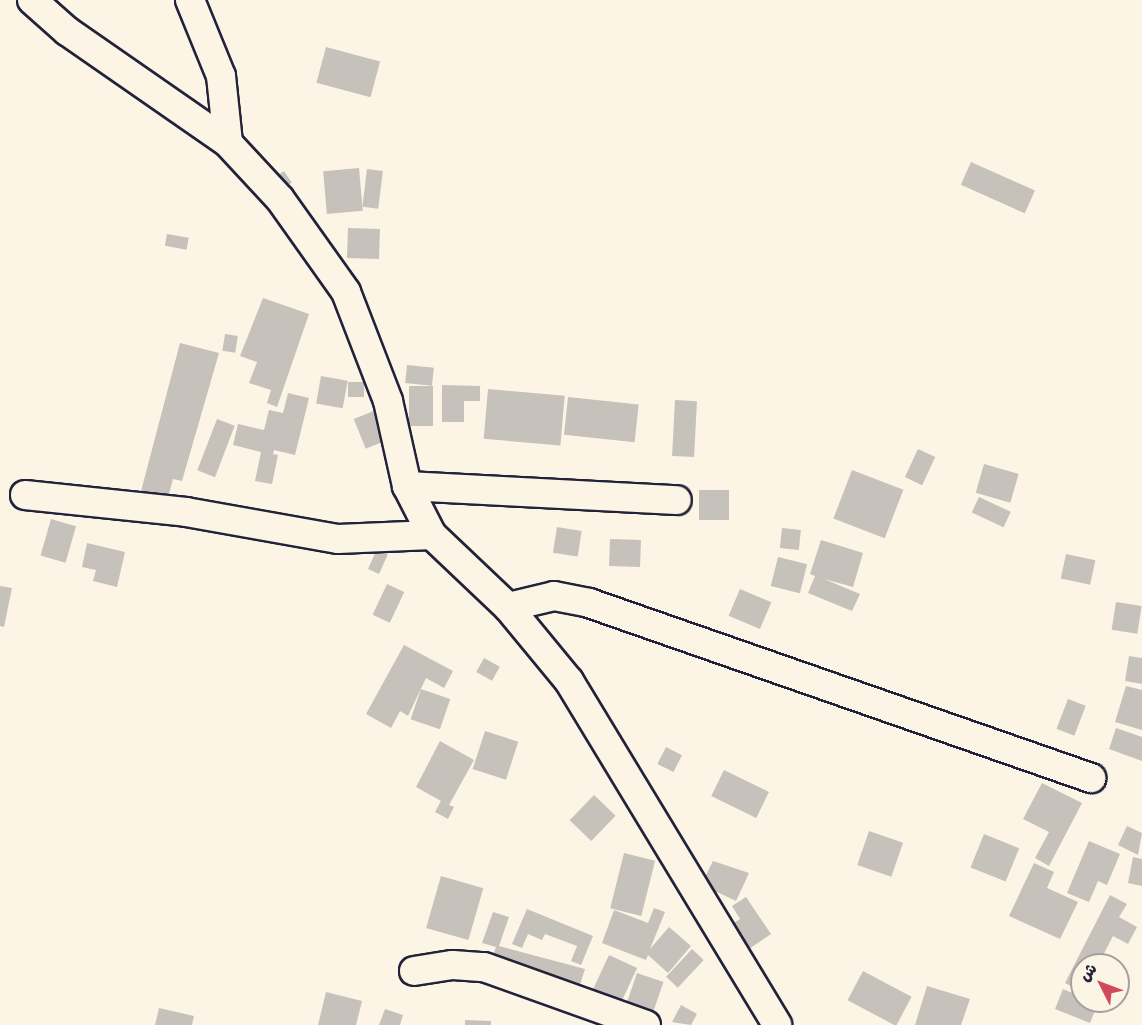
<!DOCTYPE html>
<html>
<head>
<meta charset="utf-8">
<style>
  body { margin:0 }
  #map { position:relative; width:1142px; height:1025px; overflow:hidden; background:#fcf5e5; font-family:Pangolin,"Playpen Sans Arabic",sans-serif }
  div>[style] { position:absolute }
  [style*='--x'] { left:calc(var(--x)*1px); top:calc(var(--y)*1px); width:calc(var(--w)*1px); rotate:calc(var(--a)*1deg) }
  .building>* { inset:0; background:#c6c1bb; transform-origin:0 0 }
  .roads { filter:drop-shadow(2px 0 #22223b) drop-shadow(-2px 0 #22223b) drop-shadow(0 2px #22223b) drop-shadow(0 -2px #22223b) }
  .minor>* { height:28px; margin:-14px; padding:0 14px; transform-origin:14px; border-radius:14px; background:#fcf5e5 }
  span { translate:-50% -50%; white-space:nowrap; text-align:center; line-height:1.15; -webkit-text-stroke:4.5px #fcf5e5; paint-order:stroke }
  .north { position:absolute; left:1070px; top:953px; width:60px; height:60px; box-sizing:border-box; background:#fcf5e5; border:2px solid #a5a1a1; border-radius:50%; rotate:312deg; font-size:16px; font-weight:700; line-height:24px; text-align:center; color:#22223b }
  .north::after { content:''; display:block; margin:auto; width:21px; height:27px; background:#d1495b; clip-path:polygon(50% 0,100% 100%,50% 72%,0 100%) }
</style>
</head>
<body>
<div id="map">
  <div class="building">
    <i style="left:326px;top:47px;width:56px;height:37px;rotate:15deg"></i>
    <i style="left:971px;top:162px;width:70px;height:25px;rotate:24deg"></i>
    <i style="left:359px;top:168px;width:43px;height:36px;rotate:85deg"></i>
    <i style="left:367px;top:169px;width:16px;height:38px;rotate:7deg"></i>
    <i style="left:284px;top:171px;width:14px;height:13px;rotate:56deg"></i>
    <i style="left:348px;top:228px;width:32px;height:30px;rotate:2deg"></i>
    <i style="left:167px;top:234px;width:22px;height:12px;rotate:10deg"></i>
    <i style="clip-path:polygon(263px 298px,309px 314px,277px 407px,267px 403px,271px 390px,249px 383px,257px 362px,240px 356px)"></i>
    <i style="left:225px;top:334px;width:13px;height:17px;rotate:9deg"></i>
    <i style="clip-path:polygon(180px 343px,219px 353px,182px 481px,173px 479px,167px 502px,140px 495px)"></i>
    <i style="left:407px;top:365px;width:27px;height:18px;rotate:6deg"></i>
    <i style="left:321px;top:376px;width:27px;height:28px;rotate:10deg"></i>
    <i style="left:348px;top:382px;width:16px;height:15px"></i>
    <i style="clip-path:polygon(442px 385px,480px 386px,480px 401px,464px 401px,464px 422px,442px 422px)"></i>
    <i style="left:409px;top:386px;width:24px;height:40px"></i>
    <i style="left:488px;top:389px;width:77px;height:50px;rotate:5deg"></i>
    <i style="clip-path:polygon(288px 393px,309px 398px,295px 455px,274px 450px,273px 454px,278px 455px,272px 484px,255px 481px,261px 452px,233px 445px,238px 424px,264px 430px,269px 410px,283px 413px)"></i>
    <i style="left:568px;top:397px;width:71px;height:38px;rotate:6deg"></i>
    <i style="left:675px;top:400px;width:22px;height:56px;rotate:3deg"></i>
    <i style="left:376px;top:410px;width:32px;height:24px;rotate:68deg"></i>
    <i style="left:217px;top:419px;width:19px;height:55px;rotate:21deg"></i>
    <i style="left:918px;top:449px;width:19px;height:31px;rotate:25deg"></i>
    <i style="left:984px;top:464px;width:36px;height:30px;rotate:16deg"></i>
    <i style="left:852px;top:470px;width:55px;height:52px;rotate:21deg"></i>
    <i style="left:729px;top:490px;width:30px;height:30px;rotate:90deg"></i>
    <i style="left:979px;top:497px;width:35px;height:17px;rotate:25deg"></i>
    <i style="left:51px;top:519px;width:26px;height:38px;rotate:16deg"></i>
    <i style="left:557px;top:527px;width:25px;height:26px;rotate:9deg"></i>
    <i style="left:782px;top:528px;width:19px;height:20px;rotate:6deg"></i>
    <i style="left:610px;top:539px;width:31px;height:27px;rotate:2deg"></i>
    <i style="clip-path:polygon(821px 540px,863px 553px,853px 587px,824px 579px,860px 594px,852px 611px,808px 593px,815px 576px,810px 574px)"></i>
    <i style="clip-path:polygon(87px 543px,125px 552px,117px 587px,93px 581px,96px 570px,82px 567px)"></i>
    <i style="left:377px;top:549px;width:12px;height:22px;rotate:24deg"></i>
    <i style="left:1066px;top:554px;width:30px;height:25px;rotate:12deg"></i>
    <i style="left:778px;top:557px;width:30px;height:30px;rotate:14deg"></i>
    <i style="left:387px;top:584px;width:19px;height:34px;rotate:25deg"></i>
    <i style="clip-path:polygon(0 586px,12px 588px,4px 627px,0 626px)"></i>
    <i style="left:740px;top:589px;width:34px;height:29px;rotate:23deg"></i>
    <i style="left:1116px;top:602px;width:26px;height:28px;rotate:9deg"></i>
    <i style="clip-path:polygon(404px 645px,453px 671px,444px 688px,426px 678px,408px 716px,400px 711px,391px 728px,366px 714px)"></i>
    <i style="clip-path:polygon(1129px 656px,1142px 658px,1142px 684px,1125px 681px)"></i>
    <i style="left:484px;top:658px;width:18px;height:16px;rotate:29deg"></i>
    <i style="clip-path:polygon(1126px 686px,1142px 690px,1142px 730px,1115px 722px)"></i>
    <i style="left:421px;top:689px;width:31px;height:32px;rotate:19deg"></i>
    <i style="left:1068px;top:699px;width:19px;height:32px;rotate:21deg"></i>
    <i style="clip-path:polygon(1116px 728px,1142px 737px,1142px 761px,1109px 749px)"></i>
    <i style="left:485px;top:731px;width:35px;height:40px;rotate:18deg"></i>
    <i style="clip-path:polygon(440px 741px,474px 760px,449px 805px,454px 807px,448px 819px,435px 812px,441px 801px,416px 787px)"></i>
    <i style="left:666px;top:747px;width:18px;height:19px;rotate:27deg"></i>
    <i style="left:724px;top:770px;width:50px;height:29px;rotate:26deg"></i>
    <i style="clip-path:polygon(1042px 783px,1082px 803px,1049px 866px,1035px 858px,1049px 832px,1023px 819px)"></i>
    <i style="left:594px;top:795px;width:30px;height:35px;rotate:44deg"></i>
    <i style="clip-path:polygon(1127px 826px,1142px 833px,1138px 855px,1118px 845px)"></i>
    <i style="left:869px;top:831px;width:36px;height:36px;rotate:19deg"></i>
    <i style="left:984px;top:834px;width:38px;height:36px;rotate:22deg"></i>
    <i style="clip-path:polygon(1089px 841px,1120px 854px,1107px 885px,1098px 881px,1089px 902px,1067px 893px)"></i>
    <i style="left:624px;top:853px;width:32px;height:57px;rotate:14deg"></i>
    <i style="clip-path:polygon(1133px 857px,1142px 859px,1142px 886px,1128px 883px)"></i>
    <i style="clip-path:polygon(713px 861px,749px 873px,736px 901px,717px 892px,713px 901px,697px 893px)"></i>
    <i style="clip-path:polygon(1034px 863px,1054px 872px,1047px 888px,1078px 902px,1060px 939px,1009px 916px)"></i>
    <i style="left:441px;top:876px;width:44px;height:54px;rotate:16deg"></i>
    <i style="clip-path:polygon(1110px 895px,1127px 904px,1119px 917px,1137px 927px,1128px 944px,1113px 936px,1098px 965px,1082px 965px,1082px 992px,1065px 983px)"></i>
    <i style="clip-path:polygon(746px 897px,771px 934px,743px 953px,726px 928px,740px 919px,732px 906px)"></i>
    <i style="clip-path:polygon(654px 908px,665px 912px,650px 949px,669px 927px,691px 946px,668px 973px,648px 955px,646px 960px,602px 943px,614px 910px,648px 923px)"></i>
    <i style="clip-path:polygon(527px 909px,593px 936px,581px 965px,571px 961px,577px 946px,545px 934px,542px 940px,528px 934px,522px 948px,512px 944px)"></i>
    <i style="clip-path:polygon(493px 912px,509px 917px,499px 946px,585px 969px,578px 991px,490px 964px,496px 947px,482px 943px)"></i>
    <i style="left:692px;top:949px;width:16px;height:38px;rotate:43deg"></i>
    <i style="left:609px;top:955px;width:31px;height:45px;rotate:25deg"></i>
    <i style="left:863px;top:971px;width:55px;height:33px;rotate:28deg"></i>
    <i style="left:637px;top:973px;width:28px;height:34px;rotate:19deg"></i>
    <i style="clip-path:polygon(927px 986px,970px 999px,961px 1025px,915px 1025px)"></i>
    <i style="clip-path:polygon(1063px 989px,1082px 997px,1082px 1001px,1098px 1003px,1090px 1023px,1055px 1009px)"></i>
    <i style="clip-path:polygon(326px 992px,362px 1001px,356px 1025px,318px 1025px)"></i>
    <i style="clip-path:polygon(681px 1005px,697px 1014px,691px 1025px,672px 1022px)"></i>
    <i style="clip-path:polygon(159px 1008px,194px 1016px,192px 1025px,155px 1025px)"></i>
    <i style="clip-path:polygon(385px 1009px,403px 1015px,400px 1025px,379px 1025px)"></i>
    <i style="clip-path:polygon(465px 1020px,491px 1021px,491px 1025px,465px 1025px)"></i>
  </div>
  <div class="roads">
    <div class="minor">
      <i style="--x:32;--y:0;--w:47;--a:41.5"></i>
      <i style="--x:67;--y:31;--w:196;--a:34.8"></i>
      <i style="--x:228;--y:143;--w:76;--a:47.1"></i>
      <i style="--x:280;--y:199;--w:114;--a:54.6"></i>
      <i style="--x:346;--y:292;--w:117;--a:68.9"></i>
      <i style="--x:388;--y:401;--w:87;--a:77.4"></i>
      <i style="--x:407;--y:486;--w:55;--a:63"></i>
      <i style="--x:432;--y:535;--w:105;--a:43.5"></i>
      <i style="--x:508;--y:607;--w:96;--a:50.5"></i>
      <i style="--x:569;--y:681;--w:402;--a:58.8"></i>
      <i style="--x:190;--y:0;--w:82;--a:67.8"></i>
      <i style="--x:221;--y:76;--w:67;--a:84"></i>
      <i style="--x:407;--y:486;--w:270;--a:3"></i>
      <i style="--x:25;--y:495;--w:162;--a:6"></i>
      <i style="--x:186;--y:512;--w:154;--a:10.1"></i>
      <i style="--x:338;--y:539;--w:94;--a:-2.4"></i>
      <i style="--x:508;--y:607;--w:47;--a:-13.4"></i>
      <i style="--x:554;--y:596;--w:36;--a:11"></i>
      <i style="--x:589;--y:603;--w:532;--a:19.22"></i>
      <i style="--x:414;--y:971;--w:39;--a:-9"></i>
      <i style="--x:453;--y:965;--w:31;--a:4"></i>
      <i style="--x:484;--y:967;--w:172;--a:19.7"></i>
    </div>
  </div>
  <div class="north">ش</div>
</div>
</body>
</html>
